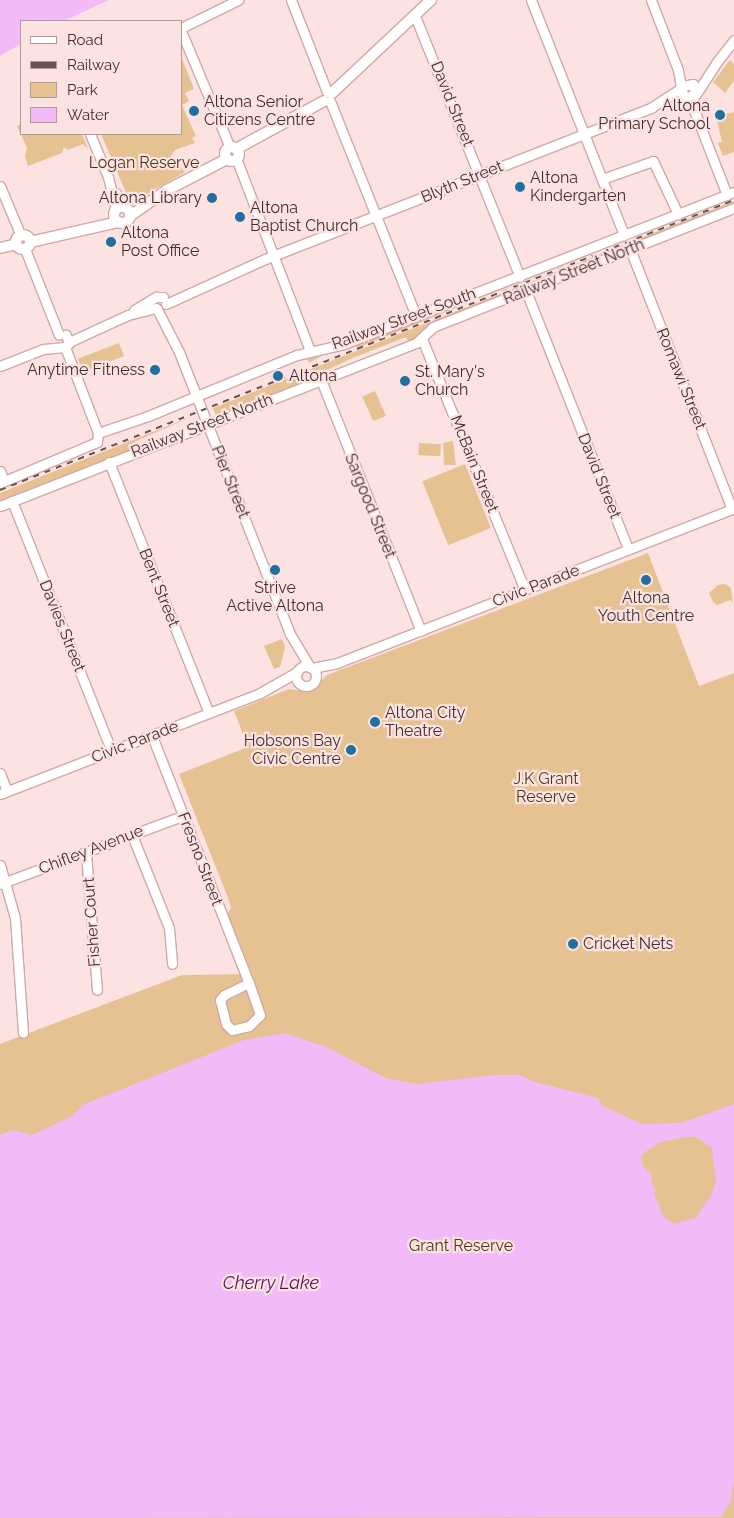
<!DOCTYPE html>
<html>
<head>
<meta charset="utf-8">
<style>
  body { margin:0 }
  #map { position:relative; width:734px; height:1518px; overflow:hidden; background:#fce3e2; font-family:Raleway,sans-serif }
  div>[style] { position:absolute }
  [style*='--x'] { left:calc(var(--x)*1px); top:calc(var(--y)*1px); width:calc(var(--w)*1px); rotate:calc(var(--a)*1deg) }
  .green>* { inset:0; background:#e6c191; transform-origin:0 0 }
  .water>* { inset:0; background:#f3baf8 }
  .roads { filter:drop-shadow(1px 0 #d0a7a7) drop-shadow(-1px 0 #d0a7a7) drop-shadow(0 1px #d0a7a7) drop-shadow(0 -1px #d0a7a7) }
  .minor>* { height:9px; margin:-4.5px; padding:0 4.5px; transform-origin:4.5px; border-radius:4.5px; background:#fff }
  .minor>.ring { margin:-4.5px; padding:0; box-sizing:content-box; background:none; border:9px solid #fff; border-radius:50% }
  .major>* { height:10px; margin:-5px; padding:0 5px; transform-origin:5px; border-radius:5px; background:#fff }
  .major>.ring { margin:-5px; padding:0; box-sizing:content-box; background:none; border:10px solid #fff; border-radius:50% }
  .rail>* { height:2px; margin-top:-1px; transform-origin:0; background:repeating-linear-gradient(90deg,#665453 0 6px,transparent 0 12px) }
  .dots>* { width:14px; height:14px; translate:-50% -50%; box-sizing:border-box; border:2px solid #fce3e2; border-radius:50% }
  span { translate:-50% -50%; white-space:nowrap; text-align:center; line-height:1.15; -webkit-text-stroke:4.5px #fce3e2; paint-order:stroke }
  .poi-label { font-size:16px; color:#413030 }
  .left { translate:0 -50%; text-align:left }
  .right { translate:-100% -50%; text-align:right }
  .street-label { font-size:16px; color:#413030 }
  .park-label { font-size:16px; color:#4e381b }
  .water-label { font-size:18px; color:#55125c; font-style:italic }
  .legend { position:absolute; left:20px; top:20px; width:162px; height:115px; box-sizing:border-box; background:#fce3e2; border:1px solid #b19b9b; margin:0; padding:6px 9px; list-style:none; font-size:15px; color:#413030 }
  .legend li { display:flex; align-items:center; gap:10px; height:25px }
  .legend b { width:25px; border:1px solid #b19b9b }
</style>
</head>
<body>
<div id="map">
  <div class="green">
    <i style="clip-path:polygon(181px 56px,194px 89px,185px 93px,189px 101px,182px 105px,196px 136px,192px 138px,195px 143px,175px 150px,171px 156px,185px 172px,140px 198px,127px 195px,101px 134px,181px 134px)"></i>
    <i style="clip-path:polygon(730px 60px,734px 64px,734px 81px,725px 93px,713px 82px)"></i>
    <i style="clip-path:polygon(734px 112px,734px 152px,723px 156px,718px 143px,722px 142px,717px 120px,722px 115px)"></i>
    <i style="clip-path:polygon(21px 124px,21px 134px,82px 134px,88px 149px,83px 144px,68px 150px,64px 147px,62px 153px,28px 166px,25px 156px,27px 148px,17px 126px)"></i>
    <i style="clip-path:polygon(734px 195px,357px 348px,355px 345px,328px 352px,309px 363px,307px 357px,428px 316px)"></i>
    <i style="clip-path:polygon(734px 201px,734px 206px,408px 342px,406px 337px,355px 357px,309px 378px,310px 381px,217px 418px,213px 408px)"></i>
    <i style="left:119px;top:343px;width:14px;height:44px;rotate:69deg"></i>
    <i style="left:375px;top:391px;width:27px;height:14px;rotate:66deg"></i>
    <i style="clip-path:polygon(193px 416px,134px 442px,136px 449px,0 503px,0 493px)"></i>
    <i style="clip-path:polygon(453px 441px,456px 465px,444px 465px,443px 443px)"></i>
    <i style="left:419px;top:443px;width:22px;height:12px;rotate:3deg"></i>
    <i style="left:465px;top:464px;width:69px;height:46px;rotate:68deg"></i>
    <i style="clip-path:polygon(648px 553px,699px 686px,734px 673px,734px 1518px,0 1518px,0 1044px,182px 975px,252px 974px,227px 914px,231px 908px,228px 898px,179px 774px,248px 747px,234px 711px,289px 689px,304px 691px,314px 688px,327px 675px)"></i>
    <i style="clip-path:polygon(718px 585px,725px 584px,731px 588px,733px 603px,731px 600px,717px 605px,713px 602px,709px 593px)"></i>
    <i style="clip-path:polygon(282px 639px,285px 647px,280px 667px,274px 669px,264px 646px)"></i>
  </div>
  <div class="water">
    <i style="clip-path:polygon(0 0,109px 0,64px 21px,21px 21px,21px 44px,0 56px)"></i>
    <i style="clip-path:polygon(evenodd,285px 1033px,326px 1047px,386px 1078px,417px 1084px,494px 1075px,520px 1075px,531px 1081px,598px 1098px,601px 1105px,642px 1124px,681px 1123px,734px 1104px,734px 1480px,731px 1501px,721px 1517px,0 1518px,0 1135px,13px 1130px,32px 1135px,72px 1116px,85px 1104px,244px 1040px,285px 1033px,685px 1137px,696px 1137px,712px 1148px,716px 1182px,711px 1196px,695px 1218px,674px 1224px,664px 1217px,654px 1194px,656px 1190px,651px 1183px,652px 1175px,642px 1165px,641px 1155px,658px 1143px,685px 1137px)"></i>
  </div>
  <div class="roads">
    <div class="minor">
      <i style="--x:291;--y:0;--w:99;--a:68.6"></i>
      <i style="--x:531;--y:0;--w:253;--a:68.4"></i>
      <i style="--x:651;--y:0;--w:75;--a:68.9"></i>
      <i style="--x:678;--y:70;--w:17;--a:80"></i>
      <i style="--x:415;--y:16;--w:281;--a:68.1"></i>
      <i style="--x:181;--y:28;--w:64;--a:-26.2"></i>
      <i style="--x:181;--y:31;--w:124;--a:67.2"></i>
      <i style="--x:695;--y:95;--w:11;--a:-100"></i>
      <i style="--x:693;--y:84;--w:11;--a:170"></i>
      <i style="--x:682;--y:86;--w:11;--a:85"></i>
      <i style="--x:683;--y:97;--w:10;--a:-6"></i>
      <i style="--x:693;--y:96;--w:2;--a:-27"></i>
      <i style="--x:695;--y:95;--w:9;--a:-54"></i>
      <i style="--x:700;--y:88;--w:30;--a:-57"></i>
      <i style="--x:716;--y:63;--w:29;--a:-52"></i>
      <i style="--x:693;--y:96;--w:14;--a:86"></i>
      <i style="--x:694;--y:110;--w:91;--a:68.8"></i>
      <i style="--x:330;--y:101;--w:232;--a:68.2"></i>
      <i style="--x:90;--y:134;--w:47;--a:67.3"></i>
      <i style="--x:108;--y:177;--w:33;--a:76"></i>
      <i style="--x:236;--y:158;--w:207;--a:69"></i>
      <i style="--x:602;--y:179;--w:54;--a:-19.4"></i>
      <i style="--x:653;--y:161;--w:59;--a:64.7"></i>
      <i style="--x:0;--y:186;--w:54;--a:67.2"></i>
      <i style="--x:116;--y:193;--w:16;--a:60"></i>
      <i style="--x:25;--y:249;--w:92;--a:68.4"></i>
      <i style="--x:630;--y:249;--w:279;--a:68.6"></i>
      <i style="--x:526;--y:291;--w:277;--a:68.4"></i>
      <i style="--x:166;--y:304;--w:109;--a:-24.4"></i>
      <i style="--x:265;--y:259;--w:416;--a:-21.4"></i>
      <i style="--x:652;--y:107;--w:33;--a:-33"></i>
      <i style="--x:157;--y:309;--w:48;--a:62.9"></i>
      <i style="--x:179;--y:352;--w:303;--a:68.5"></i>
      <i style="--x:290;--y:634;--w:39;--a:59"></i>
      <i style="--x:134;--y:310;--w:26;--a:-31"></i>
      <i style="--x:156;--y:297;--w:7;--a:0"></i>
      <i style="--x:422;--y:339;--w:271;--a:67.7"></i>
      <i style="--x:69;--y:342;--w:65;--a:-24.6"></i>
      <i style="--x:128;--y:315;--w:29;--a:-14"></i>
      <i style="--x:0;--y:366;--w:46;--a:-21.6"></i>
      <i style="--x:43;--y:349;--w:22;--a:-5"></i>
      <i style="--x:65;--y:347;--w:6;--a:-45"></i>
      <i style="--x:69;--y:343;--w:9;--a:-111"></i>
      <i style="--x:321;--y:380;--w:270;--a:68.3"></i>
      <i style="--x:98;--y:433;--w:53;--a:-18.8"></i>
      <i style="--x:148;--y:416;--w:161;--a:-22.3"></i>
      <i style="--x:297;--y:355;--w:48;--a:-13.2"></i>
      <i style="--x:344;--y:344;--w:419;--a:-21.3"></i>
      <i style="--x:109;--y:462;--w:270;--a:68.3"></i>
      <i style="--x:0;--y:471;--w:11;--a:68"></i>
      <i style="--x:0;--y:483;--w:105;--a:-22.9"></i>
      <i style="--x:97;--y:442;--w:9;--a:-84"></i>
      <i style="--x:98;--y:433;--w:92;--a:-111"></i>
      <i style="--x:12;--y:501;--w:270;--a:68.3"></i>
      <i style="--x:0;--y:506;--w:447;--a:-21.4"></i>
      <i style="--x:416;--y:343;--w:23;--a:-43"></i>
      <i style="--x:433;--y:327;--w:324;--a:-21.6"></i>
      <i class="ring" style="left:296px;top:666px;width:11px;height:11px"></i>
      <i style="--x:312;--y:668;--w:25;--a:-11"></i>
      <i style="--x:337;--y:663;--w:426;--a:-21.3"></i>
      <i style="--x:152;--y:736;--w:265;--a:68.6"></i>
      <i style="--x:249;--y:983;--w:34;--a:71"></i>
      <i style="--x:260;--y:1015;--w:16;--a:135"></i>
      <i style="--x:249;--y:1026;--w:17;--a:167"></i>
      <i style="--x:232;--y:1030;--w:8;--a:-135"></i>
      <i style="--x:226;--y:1024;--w:25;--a:-104"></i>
      <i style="--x:220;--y:1000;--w:6;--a:-51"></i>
      <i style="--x:224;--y:995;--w:28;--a:-26"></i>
      <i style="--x:0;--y:773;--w:19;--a:69"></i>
      <i style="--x:0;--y:794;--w:279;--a:-21.2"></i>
      <i style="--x:260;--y:693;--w:43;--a:-29.6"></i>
      <i style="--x:132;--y:835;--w:100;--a:68.3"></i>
      <i style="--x:169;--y:928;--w:36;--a:85"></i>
      <i style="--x:86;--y:853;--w:137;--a:85.4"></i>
      <i style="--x:0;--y:865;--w:55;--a:74.2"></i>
      <i style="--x:15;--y:918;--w:115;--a:86"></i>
      <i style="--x:0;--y:884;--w:194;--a:-20.5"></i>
    </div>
    <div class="major">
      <i style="--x:332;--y:93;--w:136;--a:-43.2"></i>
      <i class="ring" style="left:225px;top:147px;width:4px;height:4px"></i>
      <i style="--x:236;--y:149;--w:100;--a:-28.6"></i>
      <i class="ring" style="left:114px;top:207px;width:6px;height:6px"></i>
      <i style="--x:130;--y:216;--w:45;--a:-35.1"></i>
      <i style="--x:167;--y:190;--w:68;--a:-27.3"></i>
      <i class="ring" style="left:16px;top:235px;width:4px;height:4px"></i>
      <i style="--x:30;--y:242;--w:91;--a:-12.7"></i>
      <i style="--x:0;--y:248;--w:17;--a:-13"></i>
    </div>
  </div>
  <div class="rail">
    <i style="--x:0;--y:490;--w:789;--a:-21.56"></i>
  </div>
  <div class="dots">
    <i style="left:194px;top:111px;background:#216fa1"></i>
    <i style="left:720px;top:115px;background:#216fa1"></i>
    <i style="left:520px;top:187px;background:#216fa1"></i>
    <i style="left:212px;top:198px;background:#216fa1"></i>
    <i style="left:240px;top:217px;background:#216fa1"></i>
    <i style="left:111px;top:242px;background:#216fa1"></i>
    <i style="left:155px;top:370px;background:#216fa1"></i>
    <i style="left:278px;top:376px;background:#216fa1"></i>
    <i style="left:405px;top:381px;background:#216fa1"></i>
    <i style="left:275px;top:570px;background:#216fa1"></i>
    <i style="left:646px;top:580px;background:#216fa1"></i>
    <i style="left:375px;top:722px;background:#216fa1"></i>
    <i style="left:351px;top:750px;background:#216fa1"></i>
    <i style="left:573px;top:944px;background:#216fa1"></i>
  </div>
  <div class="poi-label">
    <span class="left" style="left:204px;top:111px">Altona Senior<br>Citizens Centre</span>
    <span class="right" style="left:710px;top:115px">Altona<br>Primary School</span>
    <span class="left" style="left:530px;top:187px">Altona<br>Kindergarten</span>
    <span class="right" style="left:202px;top:198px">Altona Library</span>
    <span class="left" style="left:250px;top:217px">Altona<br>Baptist Church</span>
    <span class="left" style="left:121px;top:242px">Altona<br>Post Office</span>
    <span class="right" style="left:145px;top:370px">Anytime Fitness</span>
    <span class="left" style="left:415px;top:381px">St. Mary's<br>Church</span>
    <span class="left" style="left:289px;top:376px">Altona</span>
    <span style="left:275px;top:597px">Strive<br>Active Altona</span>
    <span style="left:646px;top:607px">Altona<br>Youth Centre</span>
    <span class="left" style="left:385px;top:722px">Altona City<br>Theatre</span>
    <span class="right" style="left:341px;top:750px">Hobsons Bay<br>Civic Centre</span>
    <span class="left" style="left:583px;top:944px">Cricket Nets</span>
  </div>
  <div class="street-label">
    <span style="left:452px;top:104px;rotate:68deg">David Street</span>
    <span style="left:462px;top:182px;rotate:-22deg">Blyth Street</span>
    <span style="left:574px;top:272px;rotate:-22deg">Railway Street North</span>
    <span style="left:404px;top:319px;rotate:-20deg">Railway Street South</span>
    <span style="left:681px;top:379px;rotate:68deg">Romawi Street</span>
    <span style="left:202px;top:426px;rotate:-21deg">Railway Street North</span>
    <span style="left:474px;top:464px;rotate:68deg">McBain Street</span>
    <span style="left:599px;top:476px;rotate:68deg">David Street</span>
    <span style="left:230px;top:482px;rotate:68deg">Pier Street</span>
    <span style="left:370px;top:506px;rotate:68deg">Sargood Street</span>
    <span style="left:536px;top:586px;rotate:-21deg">Civic Parade</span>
    <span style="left:159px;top:588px;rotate:68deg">Bent Street</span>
    <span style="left:62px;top:626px;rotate:68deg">Davies Street</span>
    <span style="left:135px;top:742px;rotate:-21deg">Civic Parade</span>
    <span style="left:91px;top:850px;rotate:-21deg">Chifley Avenue</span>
    <span style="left:200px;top:859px;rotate:69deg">Fresno Street</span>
    <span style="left:92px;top:922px;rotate:-94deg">Fisher Court</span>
  </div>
  <div class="park-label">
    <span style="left:144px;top:163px">Logan Reserve</span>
    <span style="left:546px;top:788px">J.K Grant<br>Reserve</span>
    <span style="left:461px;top:1246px">Grant Reserve</span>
  </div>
  <div class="water-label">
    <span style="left:271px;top:1283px">Cherry Lake</span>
  </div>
  <ul class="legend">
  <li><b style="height:6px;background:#fff"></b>Road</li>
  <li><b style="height:6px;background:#665453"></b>Railway</li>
  <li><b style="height:14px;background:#e6c191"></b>Park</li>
  <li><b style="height:14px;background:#f3baf8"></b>Water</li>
  </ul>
</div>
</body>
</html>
